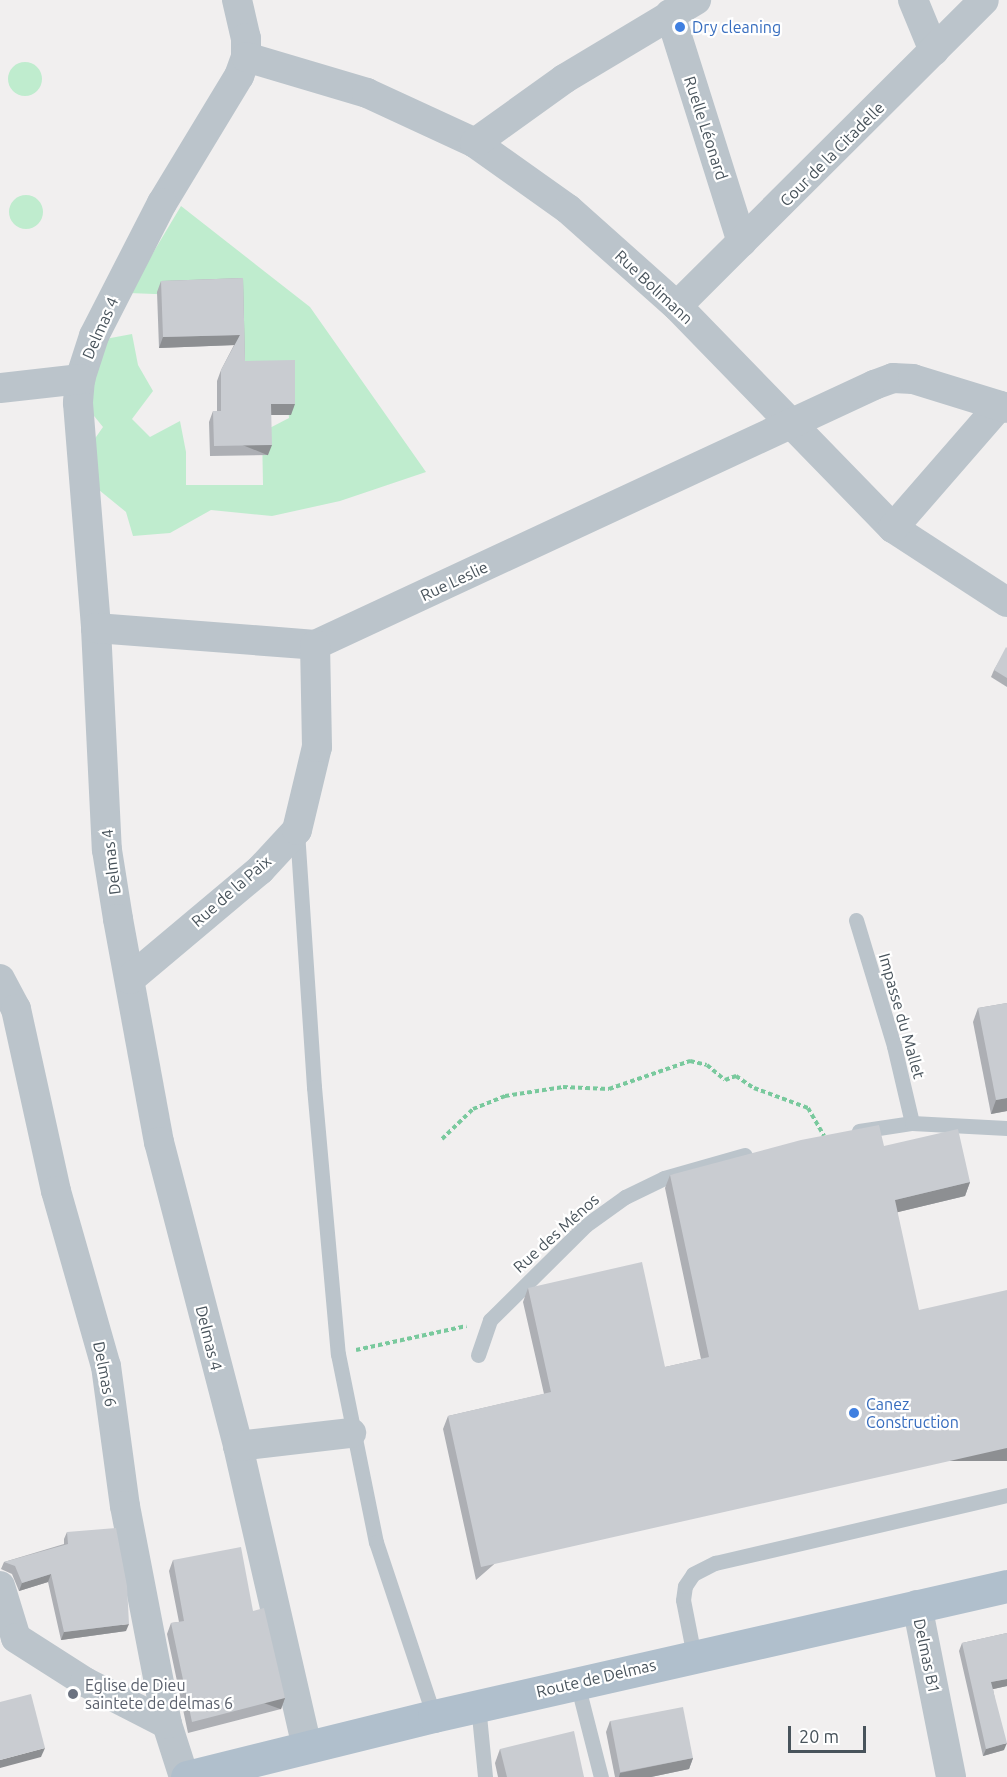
<!DOCTYPE html>
<html>
<head>
<meta charset="utf-8">
<style>
  body { margin:0 }
  #map { position:relative; width:1007px; height:1777px; overflow:hidden; background:#f1efef; font-family:Ubuntu,sans-serif }
  div>[style] { position:absolute }
  [style*='--x'] { left:calc(var(--x)*1px); top:calc(var(--y)*1px); width:calc(var(--w)*1px); rotate:calc(var(--a)*1deg) }
  .green>* { inset:0; background:#bfecce }
  .round { border-radius:50% }
  .path>* { height:4px; margin-top:-2px; transform-origin:0; background:repeating-linear-gradient(90deg,#79c99d 0 4.5px,transparent 0 7.5px) }
  .service>* { height:15px; margin:-7.5px; padding:0 7.5px; transform-origin:7.5px; border-radius:7.5px; background:#bbc4cb }
  .minor>* { height:30px; margin:-15px; padding:0 15px; transform-origin:15px; border-radius:15px; background:#bbc4cb }
  .primary>* { height:33px; margin:-16.5px; padding:0 16.5px; transform-origin:16.5px; border-radius:16.5px; background:#b0bfcc }
  .wall>* { inset:0; background:#adafb4 }
  .shaded-wall>* { inset:0; background:#8d8f92; transform-origin:0 0 }
  .building>* { inset:0; background:#c9ccd1; transform-origin:0 0 }
  .dots>* { width:16px; height:16px; translate:-50% -50%; box-sizing:border-box; border:3px solid #fff; border-radius:50% }
  span { translate:-50% -50%; white-space:nowrap; text-align:center; line-height:1.15; -webkit-text-stroke:4.5px #fff; paint-order:stroke }
  .shop-label { font-size:16px; color:#366cbe }
  .left { translate:0 -50%; text-align:left }
  .street-label { font-size:16px; color:#48535b }
  .worship-label { font-size:16px; color:#5b616d }
  .scale { position:absolute; left:788px; top:1726px; width:78px; height:27px; box-sizing:border-box; border:3px solid #48535b; border-top:0; padding-left:8px; font-size:18px; line-height:21px; white-space:nowrap; color:#48535b; -webkit-text-stroke:4px #fff; paint-order:stroke }
</style>
</head>
<body>
<div id="map">
  <div class="green">
    <i class="round" style="left:8px;top:62px;width:34px;height:34px"></i>
    <i class="round" style="left:9px;top:195px;width:34px;height:34px"></i>
    <i style="clip-path:polygon(181px 206px,310px 307px,426px 472px,340px 501px,272px 516px,211px 510px,170px 533px,133px 536px,126px 512px,88px 481px,89px 447px,103px 427px,81px 400px,100px 340px,132px 334px,138px 365px,153px 391px,132px 419px,150px 437px,180px 421px,186px 452px,186px 485px,263px 485px,262px 432px,289px 418px,287px 395px,240px 387px,231px 297px,129px 293px)"></i>
  </div>
  <div class="path">
    <i style="--x:442;--y:1139;--w:43;--a:-44.1"></i>
    <i style="--x:473;--y:1109;--w:35;--a:-22"></i>
    <i style="--x:505;--y:1096;--w:59;--a:-8.8"></i>
    <i style="--x:563;--y:1087;--w:46;--a:2.5"></i>
    <i style="--x:609;--y:1089;--w:86;--a:-19.1"></i>
    <i style="--x:690;--y:1061;--w:17;--a:13"></i>
    <i style="--x:707;--y:1065;--w:23;--a:40"></i>
    <i style="--x:725;--y:1080;--w:12;--a:-20"></i>
    <i style="--x:736;--y:1076;--w:22;--a:34"></i>
    <i style="--x:754;--y:1088;--w:58;--a:20.3"></i>
    <i style="--x:808;--y:1108;--w:32;--a:60"></i>
    <i style="--x:356;--y:1350;--w:113;--a:-12.3"></i>
  </div>
  <div class="service">
    <i style="--x:297;--y:831;--w:257;--a:86.2"></i>
    <i style="--x:314;--y:1087;--w:268;--a:84.9"></i>
    <i style="--x:338;--y:1354;--w:192;--a:78.6"></i>
    <i style="--x:376;--y:1542;--w:183;--a:71.6"></i>
    <i style="--x:856;--y:920;--w:132;--a:73.2"></i>
    <i style="--x:894;--y:1046;--w:79;--a:76.8"></i>
    <i style="--x:859;--y:1131;--w:54;--a:-8.6"></i>
    <i style="--x:912;--y:1123;--w:95;--a:3"></i>
    <i style="--x:478;--y:1355;--w:37;--a:-71"></i>
    <i style="--x:490;--y:1320;--w:135;--a:-44.7"></i>
    <i style="--x:586;--y:1225;--w:48;--a:-35.7"></i>
    <i style="--x:625;--y:1197;--w:43;--a:-26"></i>
    <i style="--x:664;--y:1178;--w:84;--a:-15.9"></i>
    <i style="--x:694;--y:1656;--w:57;--a:-101.1"></i>
    <i style="--x:683;--y:1600;--w:14;--a:-82"></i>
    <i style="--x:685;--y:1586;--w:14;--a:-56"></i>
    <i style="--x:693;--y:1574;--w:25;--a:-27"></i>
    <i style="--x:715;--y:1563;--w:300;--a:-13.1"></i>
    <i style="--x:577;--y:1683;--w:97;--a:75.7"></i>
    <i style="--x:478;--y:1705;--w:72;--a:84.4"></i>
  </div>
  <div class="minor">
    <i style="--x:237;--y:0;--w:39;--a:77"></i>
    <i style="--x:246;--y:38;--w:19;--a:90"></i>
    <i style="--x:246;--y:57;--w:20;--a:110"></i>
    <i style="--x:239;--y:76;--w:149;--a:121.2"></i>
    <i style="--x:162;--y:203;--w:149;--a:117.1"></i>
    <i style="--x:94;--y:336;--w:45;--a:108"></i>
    <i style="--x:80;--y:379;--w:24;--a:95"></i>
    <i style="--x:78;--y:403;--w:226;--a:85.4"></i>
    <i style="--x:96;--y:628;--w:222;--a:87.2"></i>
    <i style="--x:107;--y:850;--w:70;--a:80.9"></i>
    <i style="--x:118;--y:919;--w:227;--a:79.6"></i>
    <i style="--x:159;--y:1142;--w:314;--a:75.4"></i>
    <i style="--x:238;--y:1446;--w:309;--a:77.1"></i>
    <i style="--x:913;--y:0;--w:55;--a:67.6"></i>
    <i style="--x:670;--y:14;--w:239;--a:72.5"></i>
    <i style="--x:246;--y:57;--w:126;--a:16.6"></i>
    <i style="--x:367;--y:93;--w:119;--a:24.8"></i>
    <i style="--x:475;--y:143;--w:114;--a:35.4"></i>
    <i style="--x:568;--y:209;--w:146;--a:41.7"></i>
    <i style="--x:677;--y:306;--w:310;--a:45.8"></i>
    <i style="--x:893;--y:528;--w:136;--a:33"></i>
    <i style="--x:475;--y:143;--w:110;--a:-35.7"></i>
    <i style="--x:564;--y:79;--w:154;--a:-30.9"></i>
    <i style="--x:677;--y:306;--w:433;--a:-44.9"></i>
    <i style="--x:0;--y:388;--w:81;--a:-6.4"></i>
    <i style="--x:893;--y:528;--w:162;--a:-49"></i>
    <i style="--x:96;--y:628;--w:220;--a:4.4"></i>
    <i style="--x:315;--y:645;--w:617;--a:-24.94"></i>
    <i style="--x:874;--y:385;--w:20;--a:-20"></i>
    <i style="--x:893;--y:378;--w:20;--a:3"></i>
    <i style="--x:913;--y:379;--w:98;--a:17.1"></i>
    <i style="--x:0;--y:979;--w:34;--a:62"></i>
    <i style="--x:16;--y:1009;--w:186;--a:77.6"></i>
    <i style="--x:56;--y:1191;--w:182;--a:74.1"></i>
    <i style="--x:106;--y:1366;--w:141;--a:82.3"></i>
    <i style="--x:125;--y:1506;--w:222;--a:79.1"></i>
    <i style="--x:167;--y:1724;--w:56;--a:72.2"></i>
    <i style="--x:130;--y:979;--w:170;--a:-40"></i>
    <i style="--x:260;--y:870;--w:54;--a:-47.2"></i>
    <i style="--x:297;--y:830;--w:85;--a:-76.5"></i>
    <i style="--x:317;--y:747;--w:102;--a:-91.1"></i>
    <i style="--x:238;--y:1446;--w:114;--a:-6.6"></i>
    <i style="--x:0;--y:1586;--w:54;--a:72.9"></i>
    <i style="--x:16;--y:1638;--w:82;--a:32.5"></i>
    <i style="--x:85;--y:1682;--w:92;--a:27.1"></i>
    <i style="--x:917;--y:1605;--w:175;--a:78.8"></i>
  </div>
  <div class="primary">
    <i style="--x:187;--y:1777;--w:254;--a:-13.9"></i>
    <i style="--x:434;--y:1716;--w:588;--a:-12.78"></i>
  </div>
  <div class="wall">
    <i style="clip-path:polygon(243px 278px,245px 361px,291px 415px,271px 415px,268px 455px,210px 456px,209px 422px,213px 411px,217px 411px,217px 381px,221px 370px,234px 345px,159px 348px,157px 292px,161px 281px)"></i>
    <i style="clip-path:polygon(1007px 648px,1007px 687px,991px 677px,994px 670px)"></i>
    <i style="clip-path:polygon(1007px 1003px,1007px 1111px,991px 1114px,973px 1022px,978px 1008px)"></i>
    <i style="clip-path:polygon(884px 1146px,970px 1182px,965px 1196px,898px 1212px,476px 1580px,443px 1429px,448px 1416px,544px 1394px,523px 1302px,528px 1288px,665px 1367px,701px 1359px,665px 1188px,670px 1175px)"></i>
    <i style="clip-path:polygon(67px 1532px,126px 1631px,61px 1640px,48px 1582px,19px 1591px,12px 1574px,1px 1569px,4px 1562px,64px 1544px,64px 1539px)"></i>
    <i style="clip-path:polygon(173px 1560px,253px 1611px,285px 1698px,281px 1709px,188px 1733px,167px 1634px,171px 1623px,179px 1622px,169px 1571px)"></i>
    <i style="clip-path:polygon(1007px 1633px,1007px 1686px,993px 1689px,1004px 1750px,983px 1756px,959px 1651px,962px 1643px)"></i>
    <i style="clip-path:polygon(610px 1721px,693px 1758px,689px 1769px,651px 1777px,615px 1777px,606px 1732px)"></i>
    <i style="clip-path:polygon(500px 1749px,584px 1777px,498px 1777px,495px 1763px)"></i>
  </div>
  <div class="shaded-wall">
    <i style="clip-path:polygon(240px 335px,236px 345px,159px 348px,163px 337px)"></i>
    <i style="clip-path:polygon(271px 404px,295px 404px,291px 415px,267px 415px)"></i>
    <i style="left:272px;top:445px;width:11px;height:58px;rotate:112deg"></i>
    <i style="clip-path:polygon(1007px 1098px,1007px 1111px,991px 1114px,996px 1100px)"></i>
    <i style="clip-path:polygon(970px 1182px,965px 1196px,890px 1214px,895px 1200px)"></i>
    <i style="left:1007px;top:1448px;width:13px;height:539px;rotate:90deg"></i>
    <i style="clip-path:polygon(51px 1574px,48px 1582px,19px 1591px,22px 1583px)"></i>
    <i style="clip-path:polygon(129px 1624px,126px 1631px,61px 1640px,64px 1632px)"></i>
    <i style="clip-path:polygon(1007px 1679px,1007px 1686px,989px 1690px,991px 1682px)"></i>
    <i style="left:285px;top:1698px;width:12px;height:96px;rotate:110deg"></i>
    <i style="clip-path:polygon(1007px 1743px,1004px 1750px,983px 1756px,986px 1749px)"></i>
    <i style="clip-path:polygon(45px 1748px,41px 1757px,0 1768px,0 1760px)"></i>
    <i style="clip-path:polygon(693px 1758px,689px 1769px,651px 1777px,619px 1777px,620px 1773px)"></i>
  </div>
  <div class="building">
    <i style="clip-path:polygon(243px 278px,245px 361px,295px 360px,295px 404px,271px 404px,272px 445px,214px 446px,213px 411px,221px 411px,221px 370px,240px 335px,163px 337px,161px 281px)"></i>
    <i style="clip-path:polygon(1006px 647px,1007px 648px,1007px 678px,994px 670px)"></i>
    <i style="clip-path:polygon(1007px 1003px,1007px 1098px,996px 1100px,978px 1008px)"></i>
    <i style="clip-path:polygon(879px 1125px,884px 1146px,958px 1129px,970px 1182px,895px 1200px,919px 1310px,1007px 1290px,1007px 1448px,481px 1567px,448px 1416px,551px 1392px,528px 1288px,642px 1262px,665px 1367px,709px 1357px,670px 1175px,801px 1140px)"></i>
    <i style="clip-path:polygon(116px 1528px,127px 1586px,129px 1624px,64px 1632px,51px 1574px,22px 1583px,15px 1566px,4px 1562px,68px 1544px,67px 1532px)"></i>
    <i style="clip-path:polygon(241px 1547px,253px 1611px,264px 1608px,285px 1698px,192px 1722px,171px 1623px,184px 1621px,173px 1560px)"></i>
    <i style="clip-path:polygon(1007px 1633px,1007px 1679px,991px 1682px,1007px 1743px,986px 1749px,962px 1643px)"></i>
    <i style="clip-path:polygon(31px 1694px,45px 1748px,0 1760px,0 1702px)"></i>
    <i style="left:683px;top:1707px;width:52px;height:74px;rotate:79deg"></i>
    <i style="clip-path:polygon(574px 1731px,584px 1777px,507px 1777px,500px 1749px)"></i>
  </div>
  <div class="dots">
    <i style="left:680px;top:27px;background:#3f7fe0"></i>
    <i style="left:854px;top:1413px;background:#3f7fe0"></i>
    <i style="left:73px;top:1694px;background:#6b7280"></i>
  </div>
  <div class="shop-label">
    <span class="left" style="left:692px;top:27px">Dry cleaning</span>
    <span class="left" style="left:866px;top:1413px">Canez<br>Construction</span>
  </div>
  <div class="street-label">
    <span style="left:706px;top:128px;rotate:72deg">Ruelle Léonard</span>
    <span style="left:832px;top:154px;rotate:-45deg">Cour de la Citadelle</span>
    <span style="left:654px;top:287px;rotate:43deg">Rue Bolimann</span>
    <span style="left:100px;top:328px;rotate:-66deg">Delmas 4</span>
    <span style="left:454px;top:581px;rotate:-25deg">Rue Leslie</span>
    <span style="left:111px;top:862px;rotate:-97deg">Delmas 4</span>
    <span style="left:231px;top:891px;rotate:-41deg">Rue de la Paix</span>
    <span style="left:902px;top:1016px;rotate:74deg">Impasse du Mallet</span>
    <span style="left:556px;top:1233px;rotate:-42deg">Rue des Ménos</span>
    <span style="left:209px;top:1338px;rotate:76deg">Delmas 4</span>
    <span style="left:105px;top:1374px;rotate:79deg">Delmas 6</span>
    <span style="left:927px;top:1656px;rotate:78deg">Delmas B1</span>
    <span style="left:596px;top:1678px;rotate:-13deg">Route de Delmas</span>
  </div>
  <div class="worship-label">
    <span class="left" style="left:85px;top:1694px">Eglise de Dieu<br>saintete de delmas 6</span>
  </div>
  <div class="scale">20 m</div>
</div>
</body>
</html>
